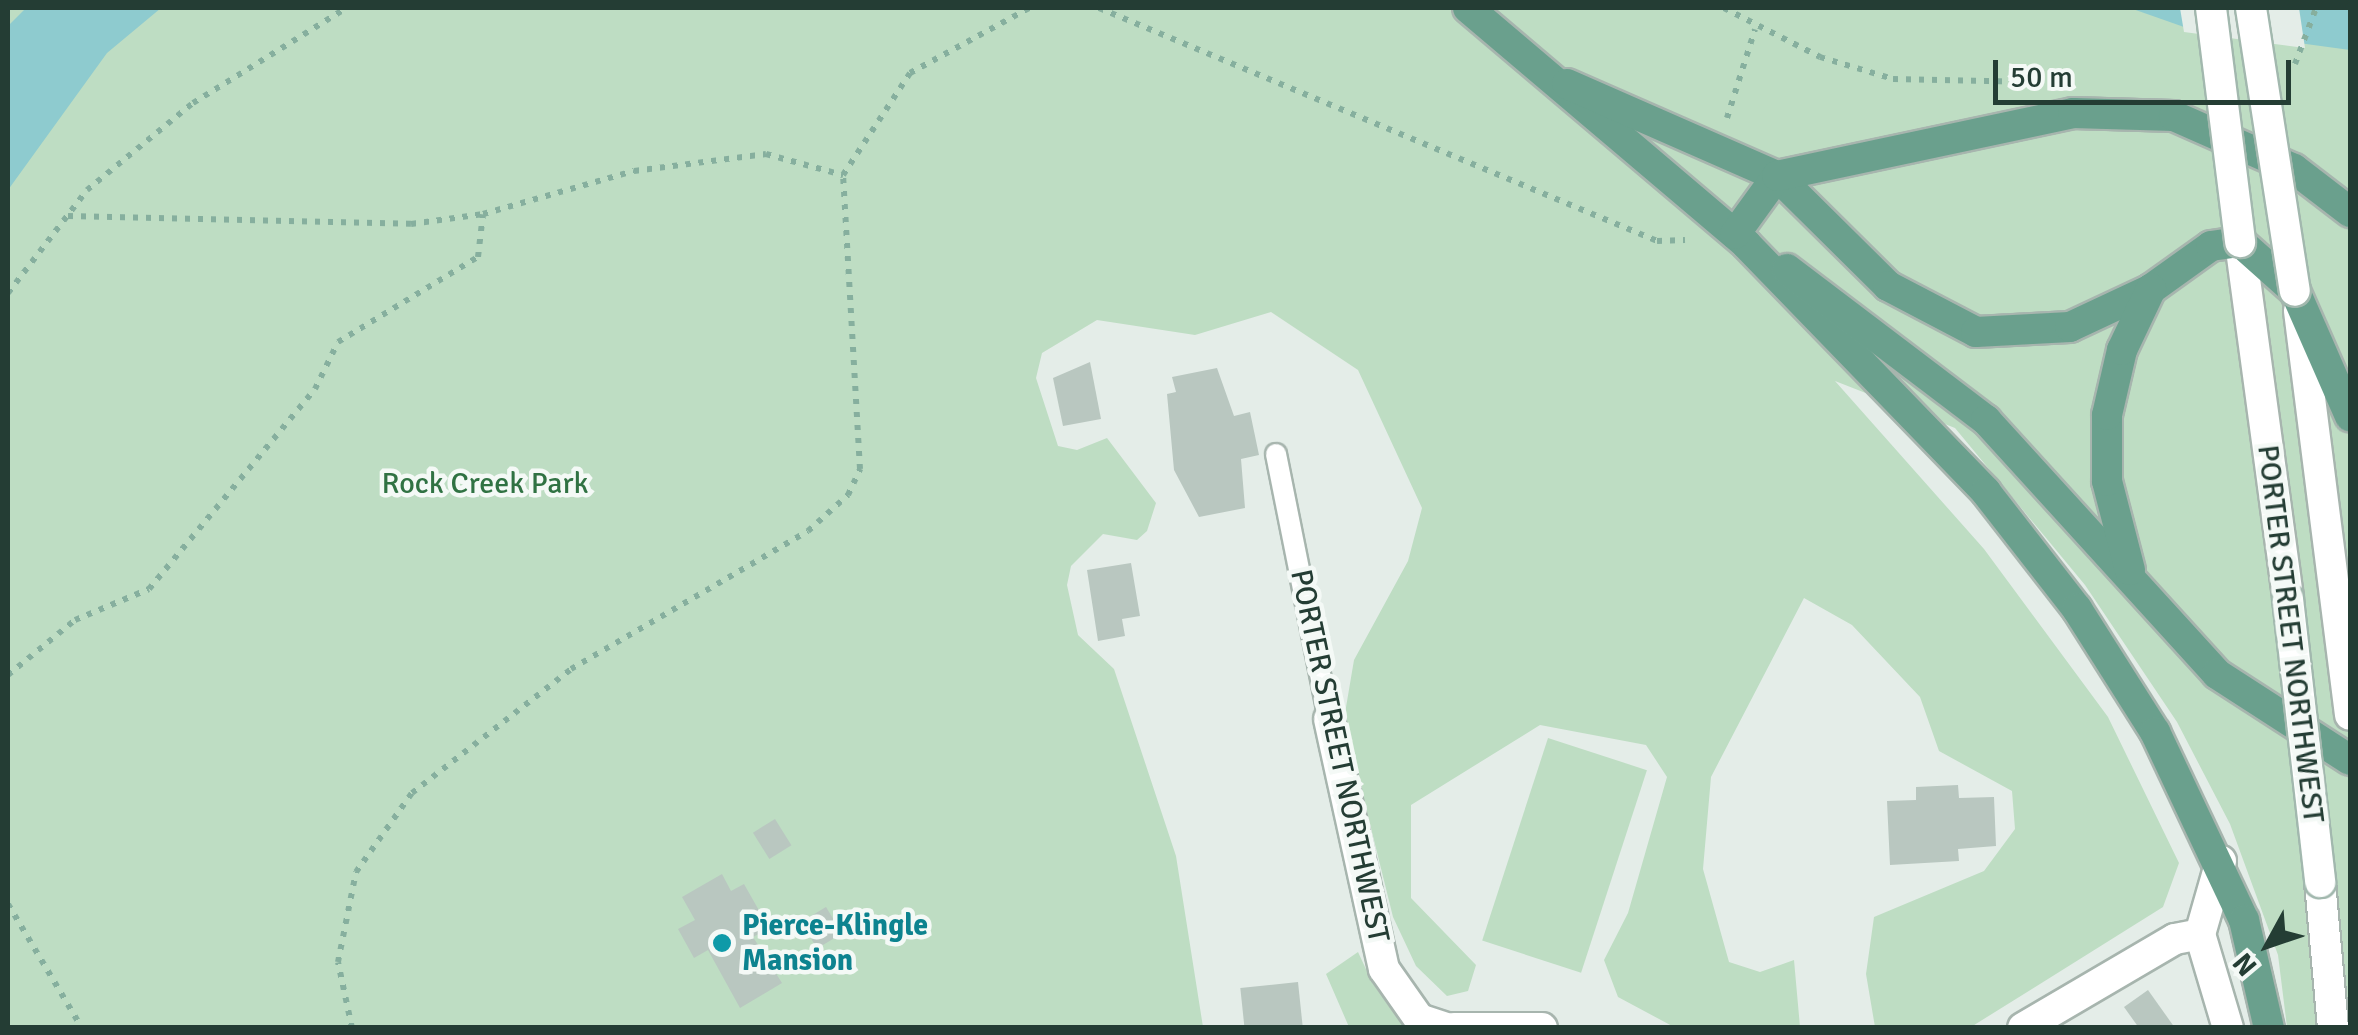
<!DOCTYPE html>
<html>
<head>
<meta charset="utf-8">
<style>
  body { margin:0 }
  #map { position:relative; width:2358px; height:1035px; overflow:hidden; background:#e4ede8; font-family:Signika,sans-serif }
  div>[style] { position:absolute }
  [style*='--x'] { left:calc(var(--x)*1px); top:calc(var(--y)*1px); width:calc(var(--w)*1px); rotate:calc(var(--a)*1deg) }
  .green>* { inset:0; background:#beddc3; transform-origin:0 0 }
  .water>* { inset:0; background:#8ecbcf }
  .pier>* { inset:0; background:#e4ede8 }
  .building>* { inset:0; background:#b9c7c0; transform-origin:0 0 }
  .path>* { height:6px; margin-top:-3px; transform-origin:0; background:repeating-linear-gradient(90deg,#86af9e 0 5px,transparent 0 13px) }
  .roads { filter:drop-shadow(2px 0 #a7b5ae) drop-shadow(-2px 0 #a7b5ae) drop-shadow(0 2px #a7b5ae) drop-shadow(0 -2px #a7b5ae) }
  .service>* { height:20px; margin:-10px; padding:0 10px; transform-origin:10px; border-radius:10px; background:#fff }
  .minor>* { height:30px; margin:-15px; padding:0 15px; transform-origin:15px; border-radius:15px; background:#fff }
  .secondary>* { height:30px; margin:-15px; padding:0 15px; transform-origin:15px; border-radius:15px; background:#fff }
  .primary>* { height:30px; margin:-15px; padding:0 15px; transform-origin:15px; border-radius:15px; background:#6aa08d }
  .bridges { filter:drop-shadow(2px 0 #a2b8ae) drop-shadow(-2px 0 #a2b8ae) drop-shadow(0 2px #a2b8ae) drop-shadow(0 -2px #a2b8ae) }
  .secondary-bridge>* { height:30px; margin:-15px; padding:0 15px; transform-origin:15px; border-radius:15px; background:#fff }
  .dots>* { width:28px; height:28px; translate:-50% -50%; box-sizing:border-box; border:5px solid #f4f9f6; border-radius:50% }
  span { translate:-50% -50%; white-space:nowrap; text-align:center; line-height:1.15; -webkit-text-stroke:9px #f4f9f6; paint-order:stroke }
  .park-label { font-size:30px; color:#307243 }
  .street-label { font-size:30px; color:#243d34 }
  .culture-label { font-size:30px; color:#0d838f; font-weight:700 }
  .left { translate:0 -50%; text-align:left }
  .frame { position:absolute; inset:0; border:10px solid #243d34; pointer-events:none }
  .north { position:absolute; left:2218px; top:895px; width:100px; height:100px; -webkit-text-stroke:8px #f4f9f6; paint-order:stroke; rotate:230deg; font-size:28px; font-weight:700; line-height:40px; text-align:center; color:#243d34 }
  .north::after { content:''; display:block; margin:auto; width:35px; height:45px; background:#243d34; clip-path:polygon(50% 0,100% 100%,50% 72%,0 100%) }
  .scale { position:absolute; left:1993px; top:60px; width:298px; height:45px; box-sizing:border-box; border:5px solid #243d34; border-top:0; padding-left:12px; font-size:30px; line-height:35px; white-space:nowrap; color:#243d34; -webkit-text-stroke:8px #f4f9f6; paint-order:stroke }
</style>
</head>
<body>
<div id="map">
  <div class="green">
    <i style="clip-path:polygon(8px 8px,2350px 8px,2350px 1027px,2287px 1027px,2278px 955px,2230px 824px,2177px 722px,2085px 585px,1955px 428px,1835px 381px,1984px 549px,2108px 717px,2179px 863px,2163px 907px,1971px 1027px,1875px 1027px,1866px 974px,1874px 917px,1984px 871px,2015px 829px,2012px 791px,1939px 751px,1920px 697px,1852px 625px,1804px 598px,1711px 777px,1703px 869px,1729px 962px,1760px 972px,1794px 960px,1800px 1027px,1674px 1027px,1618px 997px,1604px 960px,1628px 913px,1667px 777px,1646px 745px,1540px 725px,1411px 805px,1411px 898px,1476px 965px,1468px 991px,1447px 996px,1416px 966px,1393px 917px,1344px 719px,1354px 660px,1408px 561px,1422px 508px,1358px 370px,1271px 312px,1195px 335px,1097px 320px,1042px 353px,1036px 378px,1058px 446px,1077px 450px,1107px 438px,1156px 503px,1147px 531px,1137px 540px,1103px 534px,1071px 566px,1067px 585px,1078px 635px,1114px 669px,1176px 856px,1203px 1027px,8px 1027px)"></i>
    <i style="left:1548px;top:738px;width:104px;height:213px;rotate:18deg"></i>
    <i style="clip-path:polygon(1358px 952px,1372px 982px,1404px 1027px,1349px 1027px,1326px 974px)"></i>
  </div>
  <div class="water">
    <i style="clip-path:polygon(26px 8px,161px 8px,107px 53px,8px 190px,8px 26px)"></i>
    <i style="clip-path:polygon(2130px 8px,2350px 8px,2350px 50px,2184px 27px)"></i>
  </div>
  <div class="pier">
    <i style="clip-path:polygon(2180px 8px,2299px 8px,2305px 48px,2184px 32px)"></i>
  </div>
  <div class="building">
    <i style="clip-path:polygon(1090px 362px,1101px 419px,1063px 426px,1053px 378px)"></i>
    <i style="clip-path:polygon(1217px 368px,1234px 416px,1250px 412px,1259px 455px,1241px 459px,1245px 508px,1199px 517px,1174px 470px,1167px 394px,1176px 392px,1172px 377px)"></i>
    <i style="clip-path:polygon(1131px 563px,1140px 616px,1122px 619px,1125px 636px,1098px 641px,1087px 570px)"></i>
    <i style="clip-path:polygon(1958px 785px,1959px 798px,1994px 797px,1996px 846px,1958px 849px,1959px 861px,1890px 865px,1887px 801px,1916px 800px,1916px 787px)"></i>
    <i style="left:775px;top:819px;width:31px;height:26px;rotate:58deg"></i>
    <i style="clip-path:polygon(722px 874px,731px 891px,744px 884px,769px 928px,753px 937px,782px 983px,740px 1008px,708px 950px,694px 958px,678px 929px,695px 920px,682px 897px)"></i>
    <i style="left:826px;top:907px;width:31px;height:29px;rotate:59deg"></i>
    <i style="left:1298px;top:982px;width:46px;height:58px;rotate:84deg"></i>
    <i style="clip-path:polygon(2148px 990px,2175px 1028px,2139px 1028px,2124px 1007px)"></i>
  </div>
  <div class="path">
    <i style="--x:1099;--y:8;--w:605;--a:22.66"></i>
    <i style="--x:1657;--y:241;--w:28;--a:-2"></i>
    <i style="--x:1724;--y:8;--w:108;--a:27"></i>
    <i style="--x:1820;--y:57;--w:76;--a:16.8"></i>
    <i style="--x:1893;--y:79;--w:144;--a:1.2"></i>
    <i style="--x:2295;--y:64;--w:60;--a:-69.4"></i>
    <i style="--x:1727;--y:118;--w:93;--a:-72.5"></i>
    <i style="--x:68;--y:216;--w:343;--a:1.3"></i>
    <i style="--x:411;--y:224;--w:73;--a:-7.9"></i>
    <i style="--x:483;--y:214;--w:157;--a:-15.9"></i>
    <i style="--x:634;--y:171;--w:133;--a:-7.3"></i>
    <i style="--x:766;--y:154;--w:80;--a:15.3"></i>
    <i style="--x:8;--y:293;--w:130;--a:-52.5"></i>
    <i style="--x:87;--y:190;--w:137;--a:-39.4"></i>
    <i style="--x:193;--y:103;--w:180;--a:-31.8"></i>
    <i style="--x:8;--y:675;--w:87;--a:-39.4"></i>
    <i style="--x:75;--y:620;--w:80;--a:-22.7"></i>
    <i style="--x:149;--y:589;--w:260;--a:-50.3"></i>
    <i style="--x:315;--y:389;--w:52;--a:-63.9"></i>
    <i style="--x:338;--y:342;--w:164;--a:-31.3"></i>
    <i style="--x:478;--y:257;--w:43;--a:-83.4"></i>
    <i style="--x:8;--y:904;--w:144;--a:59.2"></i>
    <i style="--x:352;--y:1028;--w:67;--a:-102"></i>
    <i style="--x:338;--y:962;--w:92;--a:-78.7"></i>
    <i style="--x:356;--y:872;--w:97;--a:-54.7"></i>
    <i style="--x:412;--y:793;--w:202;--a:-37.9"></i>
    <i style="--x:571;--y:669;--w:274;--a:-30.2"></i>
    <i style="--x:808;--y:531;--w:54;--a:-42"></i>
    <i style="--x:848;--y:495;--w:29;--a:-65"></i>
    <i style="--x:860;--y:469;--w:294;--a:-93.3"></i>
    <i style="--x:843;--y:175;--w:122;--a:-56.7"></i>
    <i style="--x:910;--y:73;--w:136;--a:-28.6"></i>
  </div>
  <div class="roads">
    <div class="service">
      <i style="--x:1276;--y:454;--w:270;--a:78.7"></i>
    </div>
    <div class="minor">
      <i style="--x:1329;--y:719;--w:256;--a:77.6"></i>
      <i style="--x:1384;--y:969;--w:61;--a:55"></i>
      <i style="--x:1419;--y:1019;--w:28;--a:18"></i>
      <i style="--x:2221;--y:861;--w:76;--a:106"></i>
      <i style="--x:2200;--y:934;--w:98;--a:73.4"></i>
      <i style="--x:1454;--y:1028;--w:88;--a:0"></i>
      <i style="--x:2023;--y:1028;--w:176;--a:-30.4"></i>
      <i style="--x:2175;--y:939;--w:25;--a:-11"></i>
    </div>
    <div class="secondary">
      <i style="--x:2240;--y:242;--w:360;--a:82.3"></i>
      <i style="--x:2299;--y:311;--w:407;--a:82.8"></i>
      <i style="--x:2320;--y:882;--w:147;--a:84.9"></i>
    </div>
    <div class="primary">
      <i style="--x:1468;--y:8;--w:365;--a:40.3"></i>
      <i style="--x:1746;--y:244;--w:345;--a:45.9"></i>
      <i style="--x:1986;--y:492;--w:148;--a:52.1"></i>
      <i style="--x:2077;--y:609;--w:146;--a:57.6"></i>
      <i style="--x:2155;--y:732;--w:208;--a:64.7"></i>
      <i style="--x:2244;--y:920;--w:111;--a:77"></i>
      <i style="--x:1567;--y:84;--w:229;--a:23.7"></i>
      <i style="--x:1777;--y:176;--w:156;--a:44.7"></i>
      <i style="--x:1888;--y:286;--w:99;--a:27.6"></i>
      <i style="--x:1976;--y:332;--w:94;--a:-3"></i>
      <i style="--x:2070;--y:327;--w:89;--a:-25.1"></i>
      <i style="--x:2151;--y:289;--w:74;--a:-35.6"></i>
      <i style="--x:2211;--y:246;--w:29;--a:-8"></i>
      <i style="--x:2240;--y:242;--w:74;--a:41.7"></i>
      <i style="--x:2295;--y:291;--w:137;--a:66.3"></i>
      <i style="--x:1735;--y:234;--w:72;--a:-54.1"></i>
      <i style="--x:1777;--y:176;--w:303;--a:-12"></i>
      <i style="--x:2073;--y:113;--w:101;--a:1.7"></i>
      <i style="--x:2174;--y:116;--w:131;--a:23.8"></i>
      <i style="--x:2294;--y:169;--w:71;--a:37.5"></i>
      <i style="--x:1787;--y:269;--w:250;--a:37.2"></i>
      <i style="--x:1986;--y:420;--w:343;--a:47.7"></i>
      <i style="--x:2217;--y:674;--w:158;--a:32.9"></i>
      <i style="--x:2130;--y:570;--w:92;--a:-104.5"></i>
      <i style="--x:2107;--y:481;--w:66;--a:-90"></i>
      <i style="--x:2107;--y:415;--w:67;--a:-77"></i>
      <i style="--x:2122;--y:350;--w:68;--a:-64.6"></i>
    </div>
  </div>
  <div class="bridges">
    <div class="secondary-bridge">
      <i style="--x:2211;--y:8;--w:236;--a:82.9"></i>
      <i style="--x:2251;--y:8;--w:286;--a:81.2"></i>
      <i style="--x:2288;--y:599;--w:285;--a:83.5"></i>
    </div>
  </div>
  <div class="dots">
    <i style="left:722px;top:943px;background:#0f9aa8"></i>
  </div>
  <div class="park-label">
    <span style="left:485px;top:484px">Rock Creek Park</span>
  </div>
  <div class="street-label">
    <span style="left:2290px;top:634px;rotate:83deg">PORTER STREET NORTHWEST</span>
    <span style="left:1339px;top:756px;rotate:78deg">PORTER STREET NORTHWEST</span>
  </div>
  <div class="culture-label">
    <span class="left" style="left:742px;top:943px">Pierce-Klingle<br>Mansion</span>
  </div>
  <div class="frame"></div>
  <div class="north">N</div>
  <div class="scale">50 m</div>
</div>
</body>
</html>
